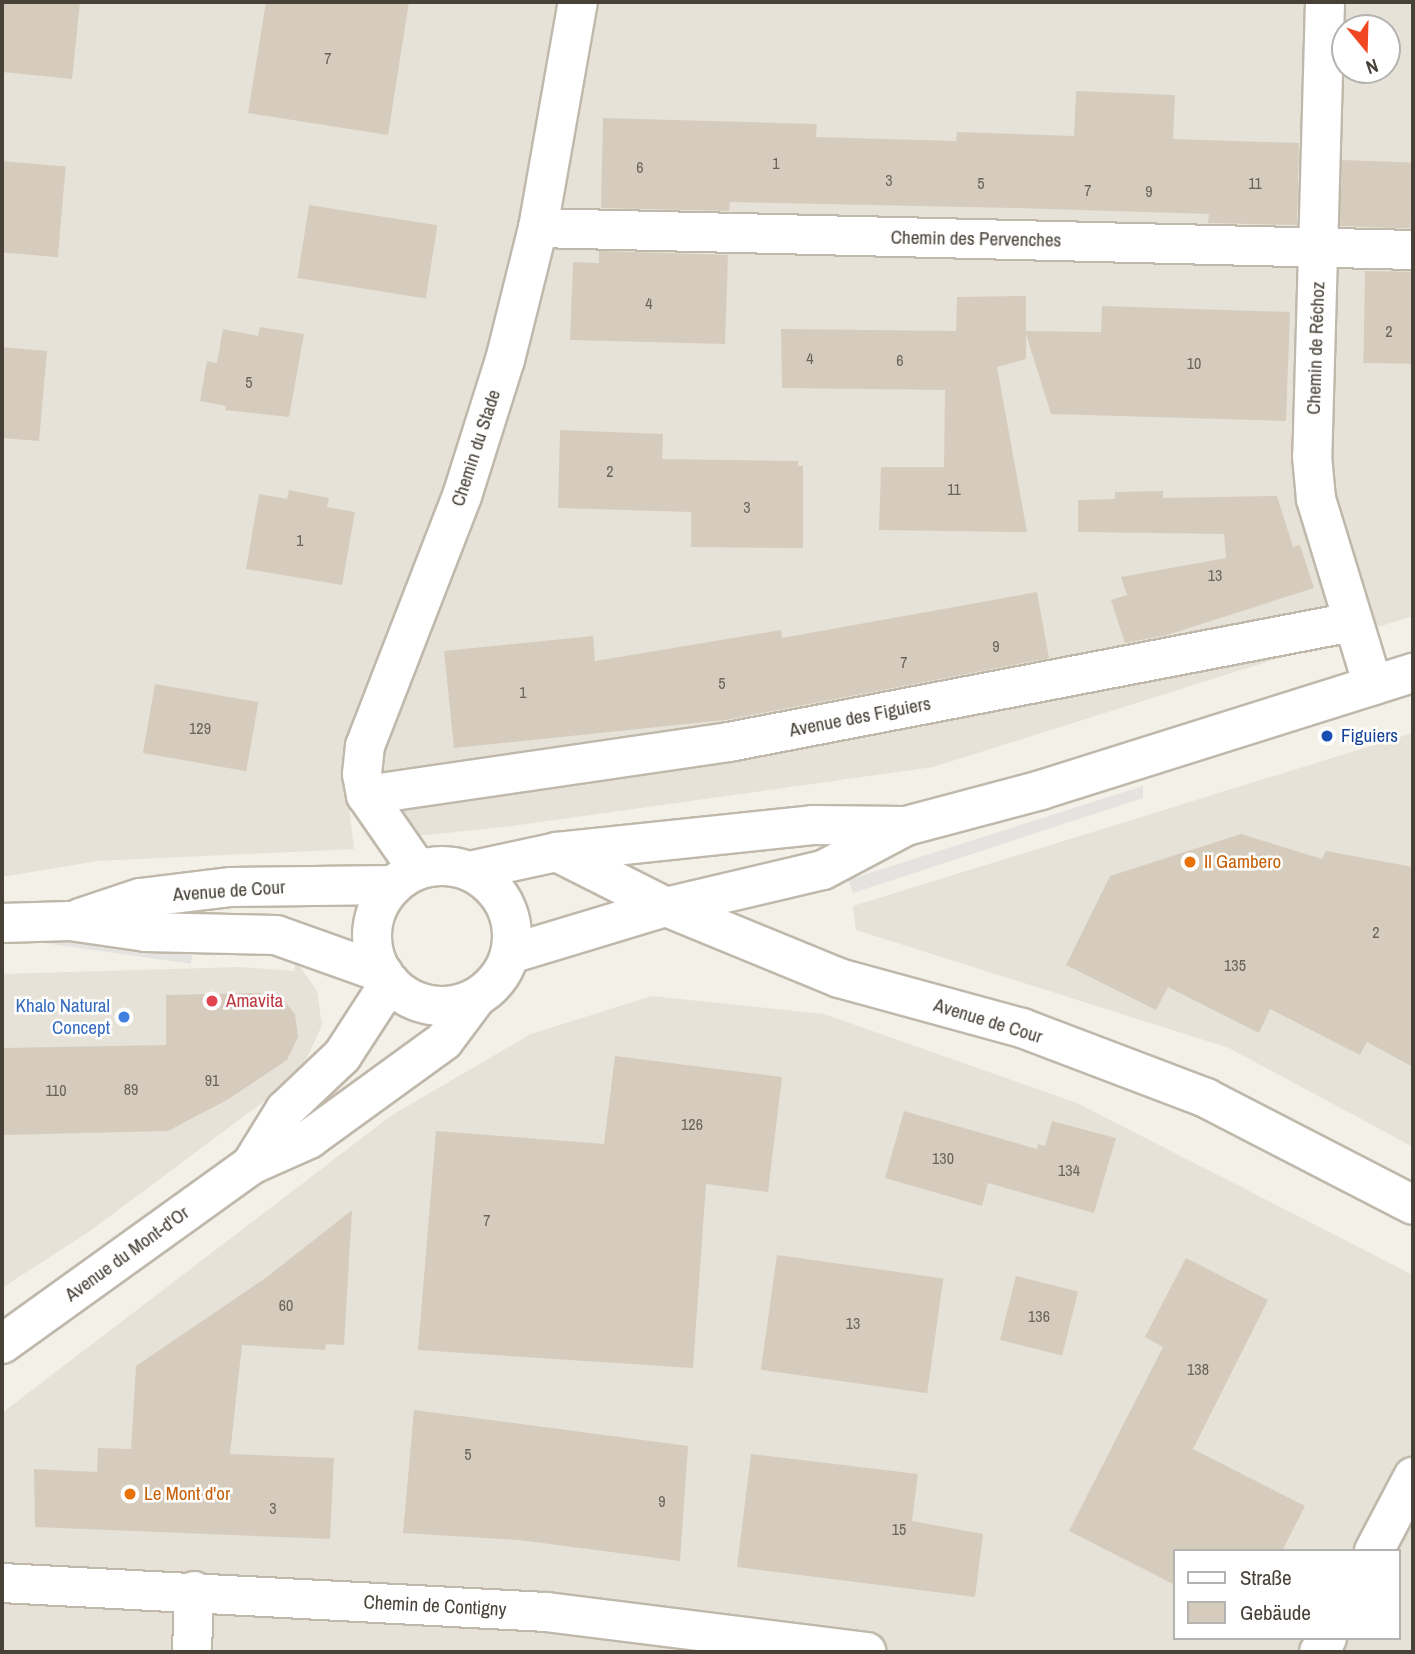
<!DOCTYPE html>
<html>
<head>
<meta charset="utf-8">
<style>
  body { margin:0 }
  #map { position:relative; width:1415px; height:1654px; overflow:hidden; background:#f3f0e8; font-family:"Archivo Narrow",sans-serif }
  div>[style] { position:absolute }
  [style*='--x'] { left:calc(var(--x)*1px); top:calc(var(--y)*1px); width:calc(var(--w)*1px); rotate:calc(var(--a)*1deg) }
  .residential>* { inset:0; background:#e7e2d7 }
  .parking>* { inset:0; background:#e5e3e0; transform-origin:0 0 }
  .building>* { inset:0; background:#d5ccbe; transform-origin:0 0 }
  .roads { filter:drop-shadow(2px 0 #bfb8ab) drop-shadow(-2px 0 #bfb8ab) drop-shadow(0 2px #bfb8ab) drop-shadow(0 -2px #bfb8ab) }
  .minor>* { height:38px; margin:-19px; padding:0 19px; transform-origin:19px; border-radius:19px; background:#fff }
  .tertiary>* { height:38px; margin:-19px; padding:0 19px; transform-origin:19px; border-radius:19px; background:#fff }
  .tertiary>.ring { margin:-19px; padding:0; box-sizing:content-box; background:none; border:38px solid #fff; border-radius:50% }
  .dots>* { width:19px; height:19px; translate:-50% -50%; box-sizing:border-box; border:4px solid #fff; border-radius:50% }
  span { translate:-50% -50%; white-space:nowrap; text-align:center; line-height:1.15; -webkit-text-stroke:5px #fff; paint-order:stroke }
  .number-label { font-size:16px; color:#6a6459 }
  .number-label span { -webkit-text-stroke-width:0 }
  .street-label { font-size:19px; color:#474137 }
  .transit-label { font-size:19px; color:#164399 }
  .left { translate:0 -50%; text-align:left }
  .food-label { font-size:19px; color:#c56008 }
  .health-label { font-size:19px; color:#be3a42 }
  .shop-label { font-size:19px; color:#366cbe }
  .right { translate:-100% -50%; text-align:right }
  .frame { position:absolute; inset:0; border:4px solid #474137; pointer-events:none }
  .legend { position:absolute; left:1173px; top:1549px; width:228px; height:91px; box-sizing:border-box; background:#fff; border:2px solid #b5b3af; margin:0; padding:9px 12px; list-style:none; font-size:21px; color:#474137 }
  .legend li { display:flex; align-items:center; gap:14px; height:35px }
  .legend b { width:35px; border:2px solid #b5b3af }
  .north { position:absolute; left:1331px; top:14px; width:70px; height:70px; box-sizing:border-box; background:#fff; border:2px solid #b5b3af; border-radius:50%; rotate:161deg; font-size:19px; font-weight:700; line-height:28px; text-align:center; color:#474137 }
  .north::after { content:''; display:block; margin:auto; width:24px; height:32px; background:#f04822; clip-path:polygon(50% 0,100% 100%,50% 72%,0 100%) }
</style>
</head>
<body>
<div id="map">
  <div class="residential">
    <i style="clip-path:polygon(evenodd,2px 2px,1413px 2px,1413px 616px,933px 767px,504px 827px,416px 836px,400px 803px,349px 805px,354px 849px,97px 861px,2px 877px,2px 2px,1345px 28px,1387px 28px,1387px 70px,1345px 70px,1345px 28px)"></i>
    <i style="clip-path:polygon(1413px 733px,1413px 1147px,1229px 1048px,856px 930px,853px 906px)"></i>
    <i style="clip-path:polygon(296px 961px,317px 991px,322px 1025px,307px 1058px,282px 1088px,90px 1231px,2px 1288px,2px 974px,239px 967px,294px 971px)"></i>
    <i style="clip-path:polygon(evenodd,652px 996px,824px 1014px,1077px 1103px,1413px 1275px,1413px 1652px,2px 1652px,2px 1413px,392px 1115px,531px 1034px,652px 996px,1175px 1551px,1399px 1551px,1399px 1638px,1175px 1638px,1175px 1551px)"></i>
  </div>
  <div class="parking">
    <i style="clip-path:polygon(1143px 786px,1143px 798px,853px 893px,848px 880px)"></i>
    <i style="left:193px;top:949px;width:15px;height:191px;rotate:98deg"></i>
  </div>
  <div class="building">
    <i style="clip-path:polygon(2px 2px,80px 2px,72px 79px,2px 72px)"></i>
    <i style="clip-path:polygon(266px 2px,409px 2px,388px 135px,248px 113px)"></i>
    <i style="clip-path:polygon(1076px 91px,1175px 95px,1173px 139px,1299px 143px,1297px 225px,1208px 223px,1209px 214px,1014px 208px,730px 202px,729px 211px,601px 208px,603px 118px,817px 124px,816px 137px,956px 141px,957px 132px,1074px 136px)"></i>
    <i style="left:1342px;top:160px;width:71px;height:66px;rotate:2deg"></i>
    <i style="left:2px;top:161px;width:64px;height:91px;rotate:5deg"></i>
    <i style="left:309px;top:205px;width:130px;height:74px;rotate:9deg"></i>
    <i style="clip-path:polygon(599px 251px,728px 255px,725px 344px,570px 340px,573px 262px,599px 263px)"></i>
    <i style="left:1365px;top:271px;width:48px;height:92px;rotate:1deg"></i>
    <i style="clip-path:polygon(1026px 296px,1026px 331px,1101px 332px,1102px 306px,1290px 312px,1286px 421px,1051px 414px,1026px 334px,1026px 359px,997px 367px,1027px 532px,879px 530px,881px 467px,944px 467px,945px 390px,782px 388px,781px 329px,956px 331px,957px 297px)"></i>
    <i style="clip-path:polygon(260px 327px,304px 334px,289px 417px,225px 410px,226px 406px,200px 401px,207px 361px,217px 363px,223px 329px,258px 336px)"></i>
    <i style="clip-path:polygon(2px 347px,47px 351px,39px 441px,2px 438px)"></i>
    <i style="clip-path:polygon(560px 430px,663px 434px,662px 459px,798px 461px,798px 466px,803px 466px,803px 548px,691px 547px,691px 512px,558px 508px)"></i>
    <i style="clip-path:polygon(289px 490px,329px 498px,327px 507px,355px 512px,342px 585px,246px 569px,259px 494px,287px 499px)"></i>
    <i style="clip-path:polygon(1163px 491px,1163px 498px,1277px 496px,1293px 547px,1300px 545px,1314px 588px,1167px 635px,1125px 643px,1111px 600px,1127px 595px,1121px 577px,1226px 558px,1224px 534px,1078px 532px,1078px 500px,1115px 499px,1115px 492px)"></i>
    <i style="clip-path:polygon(1037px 592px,1049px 658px,725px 720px,454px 748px,444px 651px,593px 636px,595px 661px,781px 630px,782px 638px)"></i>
    <i style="left:155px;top:684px;width:105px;height:70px;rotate:10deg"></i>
    <i style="clip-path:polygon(1241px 834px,1322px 859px,1326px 851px,1413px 867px,1413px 1067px,1367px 1042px,1360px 1055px,1270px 1009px,1259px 1033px,1168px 987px,1156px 1010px,1066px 965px,1110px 876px)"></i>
    <i style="clip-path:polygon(259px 993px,282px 998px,295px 1014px,298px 1037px,287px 1060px,227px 1100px,168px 1131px,2px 1135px,2px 1048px,166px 1045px,166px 995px)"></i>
    <i style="clip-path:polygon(615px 1056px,782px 1077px,768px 1192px,706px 1184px,693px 1368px,418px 1350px,436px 1131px,604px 1144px)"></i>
    <i style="clip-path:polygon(904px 1111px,1037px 1149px,1038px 1144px,1045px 1146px,1052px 1121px,1116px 1138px,1094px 1213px,988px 1183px,982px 1206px,885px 1178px)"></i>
    <i style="clip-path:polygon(352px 1210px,344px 1345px,326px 1344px,325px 1350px,242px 1345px,230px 1454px,334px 1458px,330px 1539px,35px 1527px,34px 1469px,97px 1472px,98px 1448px,131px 1449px,136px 1366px,267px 1277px)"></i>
    <i style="left:777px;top:1255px;width:168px;height:116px;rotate:8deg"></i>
    <i style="clip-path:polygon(1186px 1258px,1268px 1300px,1193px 1449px,1305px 1506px,1282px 1551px,1175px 1551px,1175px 1585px,1069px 1531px,1163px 1347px,1145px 1337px)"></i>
    <i style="left:1016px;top:1276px;width:64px;height:66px;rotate:14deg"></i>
    <i style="clip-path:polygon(414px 1410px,688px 1446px,680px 1561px,519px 1540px,403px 1533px)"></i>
    <i style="clip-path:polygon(751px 1454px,918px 1474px,912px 1521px,983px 1534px,975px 1597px,737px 1567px)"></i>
  </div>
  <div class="roads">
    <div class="minor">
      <i style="--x:1325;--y:2;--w:454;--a:91.6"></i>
      <i style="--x:1312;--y:456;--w:43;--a:84.7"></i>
      <i style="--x:1316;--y:499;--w:195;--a:73"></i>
      <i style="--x:538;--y:228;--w:875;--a:1.44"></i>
      <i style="--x:366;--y:795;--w:367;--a:-8.3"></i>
      <i style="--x:729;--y:742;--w:634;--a:-10.9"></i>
      <i style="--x:418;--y:870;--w:91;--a:-124.7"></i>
      <i style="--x:366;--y:795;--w:21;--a:-101"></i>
      <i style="--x:362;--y:774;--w:28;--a:-84"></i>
      <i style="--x:365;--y:746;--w:268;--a:-68.8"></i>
      <i style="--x:462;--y:496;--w:143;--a:-72.5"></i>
      <i style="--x:505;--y:360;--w:136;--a:-76"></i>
      <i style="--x:538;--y:228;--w:230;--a:-80"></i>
      <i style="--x:1374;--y:1551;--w:84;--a:-62.2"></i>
      <i style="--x:2;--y:1583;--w:545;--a:3.05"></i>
      <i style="--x:546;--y:1612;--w:323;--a:7.1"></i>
      <i style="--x:192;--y:1652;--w:61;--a:-88.1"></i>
      <i style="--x:1319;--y:1652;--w:16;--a:-60"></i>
    </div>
    <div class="tertiary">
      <i style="--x:557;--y:852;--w:122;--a:26.8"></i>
      <i style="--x:666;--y:907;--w:187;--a:22.3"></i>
      <i style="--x:839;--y:978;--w:190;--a:15.3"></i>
      <i style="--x:1022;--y:1028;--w:197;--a:20.8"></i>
      <i style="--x:1206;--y:1098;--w:233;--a:27.3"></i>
      <i class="ring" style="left:372px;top:866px;width:102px;height:102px"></i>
      <i style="--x:469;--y:871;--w:90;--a:-12.2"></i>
      <i style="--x:557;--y:852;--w:257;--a:-6"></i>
      <i style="--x:813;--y:825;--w:91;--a:0.6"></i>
      <i style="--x:80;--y:918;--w:63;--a:-18.4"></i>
      <i style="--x:140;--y:898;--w:92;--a:-6.9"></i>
      <i style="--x:231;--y:887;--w:162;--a:-0.7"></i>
      <i style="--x:2;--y:923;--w:68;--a:-1.7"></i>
      <i style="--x:70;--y:921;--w:77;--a:8.2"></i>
      <i style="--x:146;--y:932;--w:130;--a:1.3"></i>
      <i style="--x:276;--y:935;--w:114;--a:19.6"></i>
      <i style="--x:510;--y:954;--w:163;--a:-16.8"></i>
      <i style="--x:666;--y:907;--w:161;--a:-13.3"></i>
      <i style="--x:823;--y:870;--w:94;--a:-27.9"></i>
      <i style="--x:906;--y:826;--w:140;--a:-14.9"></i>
      <i style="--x:1041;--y:790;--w:390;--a:-17.5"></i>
      <i style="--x:251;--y:1165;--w:65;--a:-58.3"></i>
      <i style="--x:285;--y:1110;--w:79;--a:-43.5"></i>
      <i style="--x:342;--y:1056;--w:88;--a:-57"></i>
      <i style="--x:2;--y:1344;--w:307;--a:-35.7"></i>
      <i style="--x:251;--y:1165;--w:64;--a:-24.1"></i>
      <i style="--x:309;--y:1139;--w:167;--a:-36"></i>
      <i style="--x:444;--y:1041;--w:54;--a:-53.3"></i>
    </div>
  </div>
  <div class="dots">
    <i style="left:1327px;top:736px;background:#1a4fb4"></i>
    <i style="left:1190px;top:862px;background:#e8710a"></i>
    <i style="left:212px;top:1001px;background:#e0444e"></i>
    <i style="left:124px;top:1017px;background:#3f7fe0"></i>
    <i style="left:130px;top:1494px;background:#e8710a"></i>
  </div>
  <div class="number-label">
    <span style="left:328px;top:58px">7</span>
    <span style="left:776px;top:163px">1</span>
    <span style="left:640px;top:167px">6</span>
    <span style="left:889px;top:180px">3</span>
    <span style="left:981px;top:183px">5</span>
    <span style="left:1255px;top:183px">11</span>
    <span style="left:1088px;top:190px">7</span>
    <span style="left:1149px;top:191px">9</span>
    <span style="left:649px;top:303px">4</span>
    <span style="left:1389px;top:331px">2</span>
    <span style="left:810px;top:358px">4</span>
    <span style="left:900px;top:360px">6</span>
    <span style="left:1194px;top:363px">10</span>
    <span style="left:249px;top:382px">5</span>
    <span style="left:610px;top:471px">2</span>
    <span style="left:954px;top:489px">11</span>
    <span style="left:747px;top:507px">3</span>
    <span style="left:300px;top:540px">1</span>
    <span style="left:1215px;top:575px">13</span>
    <span style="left:996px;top:646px">9</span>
    <span style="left:904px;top:662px">7</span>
    <span style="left:722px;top:683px">5</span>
    <span style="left:523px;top:692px">1</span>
    <span style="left:200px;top:728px">129</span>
    <span style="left:1376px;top:932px">2</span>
    <span style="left:1235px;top:965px">135</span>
    <span style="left:212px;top:1080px">91</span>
    <span style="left:131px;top:1089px">89</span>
    <span style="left:56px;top:1090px">110</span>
    <span style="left:692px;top:1124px">126</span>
    <span style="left:943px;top:1158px">130</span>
    <span style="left:1069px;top:1170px">134</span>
    <span style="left:487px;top:1220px">7</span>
    <span style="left:286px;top:1305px">60</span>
    <span style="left:1039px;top:1316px">136</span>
    <span style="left:853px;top:1323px">13</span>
    <span style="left:1198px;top:1369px">138</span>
    <span style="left:468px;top:1454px">5</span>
    <span style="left:662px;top:1501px">9</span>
    <span style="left:273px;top:1508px">3</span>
    <span style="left:899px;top:1529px">15</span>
  </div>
  <div class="street-label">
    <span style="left:976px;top:239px;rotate:1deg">Chemin des Pervenches</span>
    <span style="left:1316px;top:348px;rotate:-88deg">Chemin de Réchoz</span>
    <span style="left:476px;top:448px;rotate:-72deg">Chemin du Stade</span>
    <span style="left:860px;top:717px;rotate:-11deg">Avenue des Figuiers</span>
    <span style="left:229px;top:891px;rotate:-4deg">Avenue de Cour</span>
    <span style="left:988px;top:1021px;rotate:17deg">Avenue de Cour</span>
    <span style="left:127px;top:1254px;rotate:-36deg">Avenue du Mont-d'Or</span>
    <span style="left:435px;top:1606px;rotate:3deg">Chemin de Contigny</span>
  </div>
  <div class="transit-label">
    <span class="left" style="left:1341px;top:736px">Figuiers</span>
  </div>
  <div class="food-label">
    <span class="left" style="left:1204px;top:862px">Il Gambero</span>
    <span class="left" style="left:144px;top:1494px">Le Mont d'or</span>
  </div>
  <div class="health-label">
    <span class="left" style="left:226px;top:1001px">Amavita</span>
  </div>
  <div class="shop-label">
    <span class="right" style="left:110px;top:1017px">Khalo Natural<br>Concept</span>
  </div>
  <div class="frame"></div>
  <ul class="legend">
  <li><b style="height:9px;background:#fff"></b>Straße</li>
  <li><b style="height:19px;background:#d5ccbe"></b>Gebäude</li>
  </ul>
  <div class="north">N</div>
</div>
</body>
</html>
